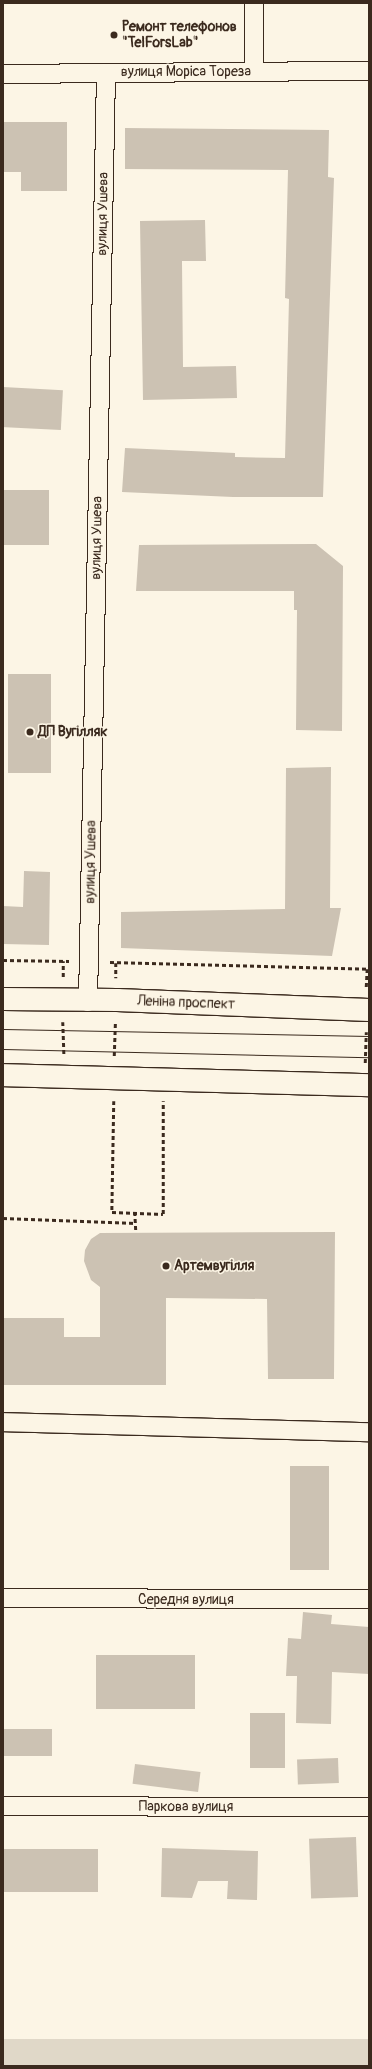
<!DOCTYPE html>
<html>
<head>
<meta charset="utf-8">
<style>
  body { margin:0 }
  #map { position:relative; width:372px; height:2069px; overflow:hidden; background:#fcf5e5; font-family:Pangolin,sans-serif }
  div>[style] { position:absolute }
  [style*='--x'] { left:calc(var(--x)*1px); top:calc(var(--y)*1px); width:calc(var(--w)*1px); rotate:calc(var(--a)*1deg) }
  .green>* { inset:0; background:#e0d8c8; transform-origin:0 0 }
  .building>* { inset:0; background:#ccc2b3; transform-origin:0 0 }
  .path>* { height:2.5px; margin-top:-1.25px; transform-origin:0; background:repeating-linear-gradient(90deg,#3b2a1e 0 4px,transparent 0 7px) }
  .roads { filter:drop-shadow(1px 0 #3b2a1e) drop-shadow(-1px 0 #3b2a1e) drop-shadow(0 1px #3b2a1e) drop-shadow(0 -1px #3b2a1e) }
  .minor>* { height:18px; margin:-9px; padding:0 9px; transform-origin:9px; border-radius:9px; background:#fcf5e5 }
  .secondary>* { height:22px; margin:-11px; padding:0 11px; transform-origin:11px; border-radius:11px; background:#fcf5e5 }
  .tram>* { height:1px; margin:-0.5px; padding:0 0.5px; transform-origin:0.5px; border-radius:0.5px; background:#3b2a1e }
  .dots>* { width:11px; height:11px; translate:-50% -50%; box-sizing:border-box; border:2px solid #fcf5e5; border-radius:50% }
  span { translate:-50% -50%; white-space:nowrap; text-align:center; line-height:1.15; -webkit-text-stroke:3px #fcf5e5; paint-order:stroke }
  .poi-label { font-size:14px; color:#3b2a1e; font-weight:700 }
  .left { translate:0 -50%; text-align:left }
  .street-label { font-size:14px; color:#3b2a1e }
  .frame { position:absolute; inset:0; border:4px solid #3b2a1e; pointer-events:none }
</style>
</head>
<body>
<div id="map">
  <div class="green">
    <i style="left:3px;top:2039px;width:366px;height:27px"></i>
  </div>
  <div class="building">
    <i style="clip-path:polygon(3px 122px,67px 122px,67px 191px,21px 191px,21px 172px,3px 172px)"></i>
    <i style="clip-path:polygon(125px 128px,329px 130px,328px 177px,334px 178px,323px 497px,233px 497px,122px 492px,125px 448px,235px 453px,235px 457px,285px 458px,289px 299px,285px 298px,288px 170px,125px 169px)"></i>
    <i style="clip-path:polygon(205px 220px,206px 261px,182px 261px,183px 367px,236px 366px,237px 398px,143px 400px,140px 221px)"></i>
    <i style="left:3px;top:387px;width:60px;height:40px;rotate:3deg"></i>
    <i style="left:3px;top:490px;width:46px;height:55px"></i>
    <i style="clip-path:polygon(316px 544px,343px 566px,342px 731px,296px 730px,297px 610px,294px 610px,294px 591px,136px 591px,139px 545px)"></i>
    <i style="left:8px;top:674px;width:43px;height:99px"></i>
    <i style="clip-path:polygon(331px 767px,330px 908px,341px 908px,332px 956px,121px 948px,121px 912px,285px 909px,286px 768px)"></i>
    <i style="clip-path:polygon(24px 871px,50px 872px,49px 945px,3px 944px,3px 906px,23px 907px)"></i>
    <i style="clip-path:polygon(335px 1232px,334px 1379px,268px 1379px,267px 1299px,166px 1298px,166px 1385px,3px 1385px,3px 1318px,64px 1318px,64px 1337px,100px 1337px,100px 1287px,91px 1280px,84px 1261px,85px 1250px,91px 1239px,100px 1233px)"></i>
    <i style="left:290px;top:1466px;width:39px;height:104px"></i>
    <i style="clip-path:polygon(303px 1612px,332px 1615px,331px 1624px,369px 1627px,369px 1674px,332px 1672px,331px 1724px,296px 1723px,297px 1676px,286px 1676px,288px 1638px,301px 1639px)"></i>
    <i style="left:195px;top:1655px;width:54px;height:99px;rotate:90deg"></i>
    <i style="left:250px;top:1713px;width:35px;height:55px"></i>
    <i style="left:3px;top:1729px;width:49px;height:27px"></i>
    <i style="left:338px;top:1758px;width:25px;height:41px;rotate:88deg"></i>
    <i style="left:135px;top:1764px;width:66px;height:20px;rotate:7deg"></i>
    <i style="left:356px;top:1837px;width:60px;height:47px;rotate:88deg"></i>
    <i style="clip-path:polygon(162px 1848px,258px 1851px,257px 1900px,227px 1899px,228px 1881px,198px 1881px,192px 1898px,161px 1897px)"></i>
    <i style="left:4px;top:1849px;width:94px;height:43px"></i>
  </div>
  <div class="path">
    <i style="--x:3;--y:960;--w:66;--a:0.9"></i>
    <i style="--x:110;--y:962;--w:259;--a:1.5"></i>
    <i style="--x:116;--y:963;--w:15;--a:90"></i>
    <i style="--x:63;--y:977;--w:16;--a:-90"></i>
    <i style="--x:366;--y:987;--w:18;--a:-87"></i>
    <i style="--x:63;--y:1022;--w:33;--a:88"></i>
    <i style="--x:114;--y:1056;--w:33;--a:-88"></i>
    <i style="--x:365;--y:1063;--w:31;--a:-88"></i>
    <i style="--x:114;--y:1101;--w:111;--a:91"></i>
    <i style="--x:112;--y:1212;--w:51;--a:2.2"></i>
    <i style="--x:163;--y:1214;--w:113;--a:-90"></i>
    <i style="--x:135;--y:1212;--w:20;--a:87"></i>
    <i style="--x:3;--y:1218;--w:133;--a:2.2"></i>
  </div>
  <div class="roads">
    <div class="minor">
      <i style="--x:254;--y:72;--w:69;--a:-90"></i>
      <i style="--x:3;--y:74;--w:366;--a:-0.5"></i>
      <i style="--x:88;--y:1002;--w:929;--a:-88.89"></i>
      <i style="--x:3;--y:1422;--w:366;--a:1.6"></i>
      <i style="--x:3;--y:1598;--w:366;--a:0.2"></i>
      <i style="--x:3;--y:1806;--w:366;--a:0.2"></i>
    </div>
    <div class="secondary">
      <i style="--x:3;--y:999;--w:114;--a:0.5"></i>
      <i style="--x:117;--y:1000;--w:252;--a:2.3"></i>
      <i style="--x:3;--y:1075;--w:366;--a:1.6"></i>
    </div>
  </div>
  <div class="tram">
    <i style="--x:3;--y:1029;--w:366;--a:1.1"></i>
    <i style="--x:3;--y:1049;--w:366;--a:1.3"></i>
  </div>
  <div class="dots">
    <i style="left:114px;top:35px;background:#3b2a1e"></i>
    <i style="left:30px;top:732px;background:#3b2a1e"></i>
    <i style="left:166px;top:1266px;background:#3b2a1e"></i>
  </div>
  <div class="poi-label">
    <span class="left" style="left:122px;top:35px">Ремонт телефонов<br>"TelForsLab"</span>
    <span class="left" style="left:38px;top:732px">ДП Вугілляк</span>
    <span class="left" style="left:174px;top:1266px">Артемвугілля</span>
  </div>
  <div class="street-label">
    <span style="left:186px;top:72px">вулиця Моріса Тореза</span>
    <span style="left:103px;top:214px;rotate:-89deg">вулиця Ушева</span>
    <span style="left:97px;top:538px;rotate:-89deg">вулиця Ушева</span>
    <span style="left:91px;top:862px;rotate:-89deg">вулиця Ушева</span>
    <span style="left:186px;top:1003px;rotate:2deg">Леніна проспект</span>
    <span style="left:186px;top:1600px">Середня вулиця</span>
    <span style="left:186px;top:1807px">Паркова вулиця</span>
  </div>
  <div class="frame"></div>
</div>
</body>
</html>
